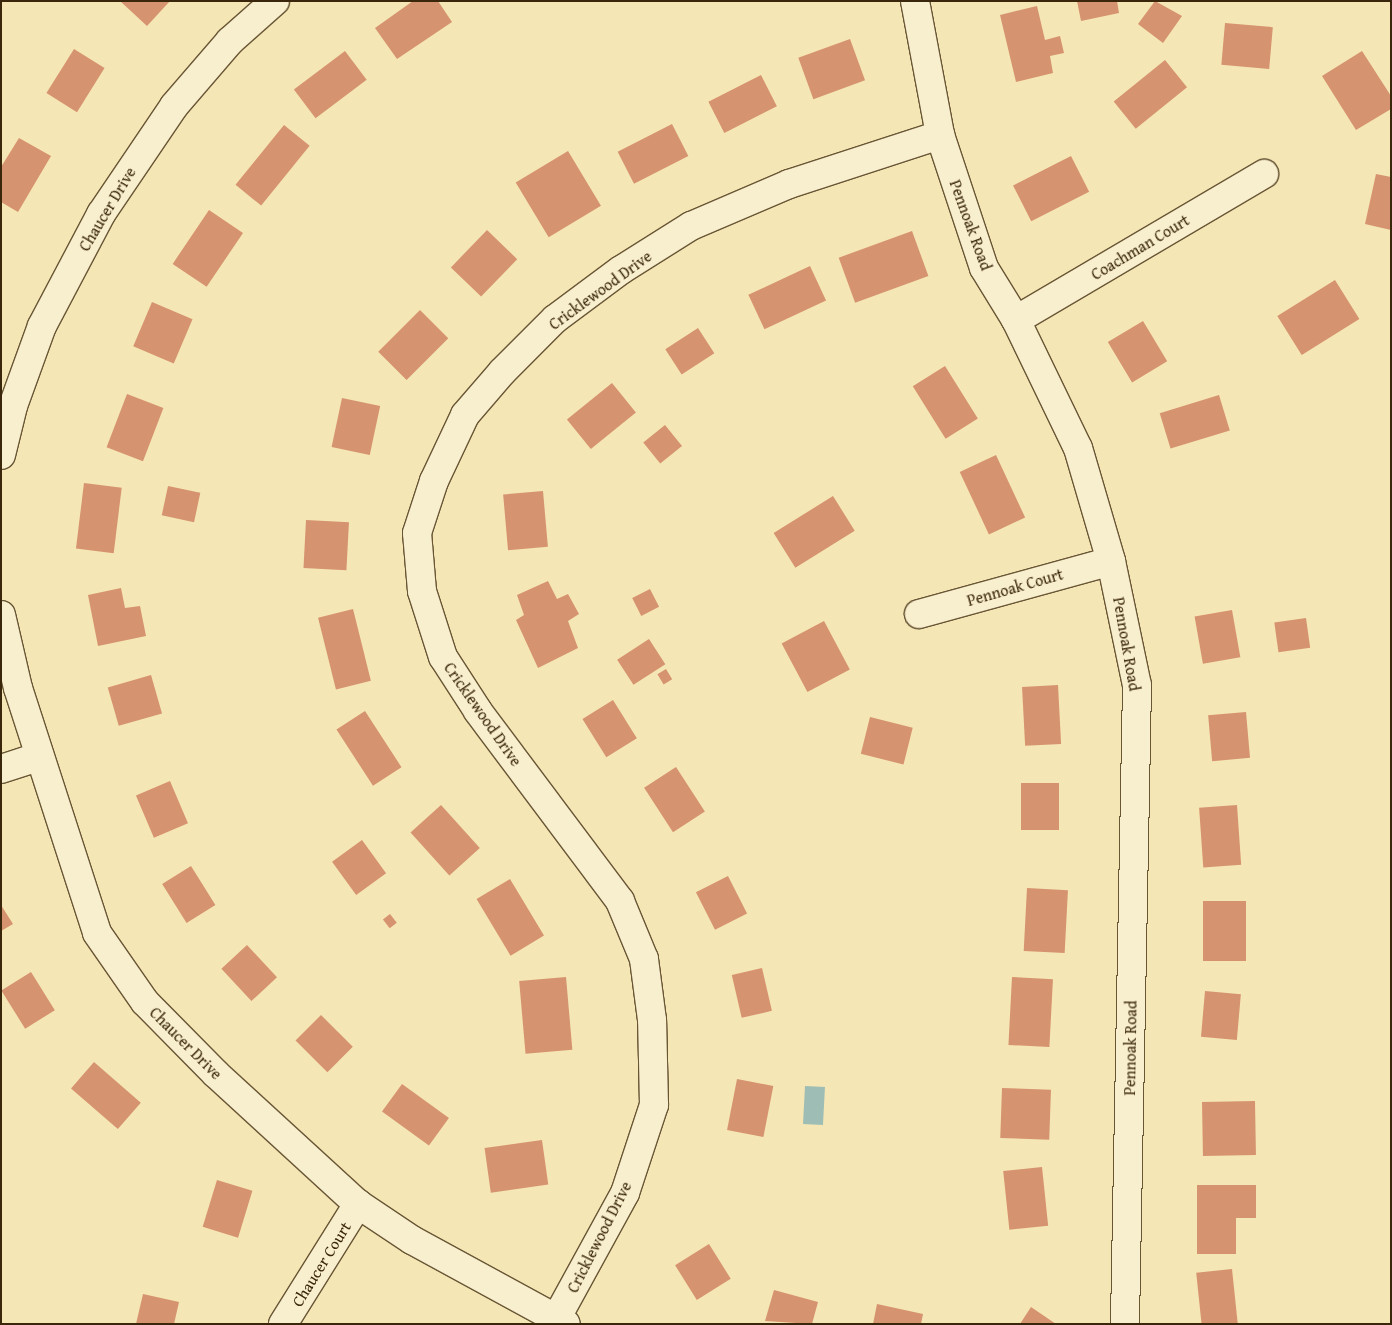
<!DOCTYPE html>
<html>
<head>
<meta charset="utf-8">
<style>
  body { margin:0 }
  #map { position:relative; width:1392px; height:1325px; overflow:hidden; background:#f5e6b5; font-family:"Gentium Book Plus",serif }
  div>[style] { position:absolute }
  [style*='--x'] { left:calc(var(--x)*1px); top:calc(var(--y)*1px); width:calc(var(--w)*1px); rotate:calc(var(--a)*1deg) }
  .water>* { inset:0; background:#9ebeb5; transform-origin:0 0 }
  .building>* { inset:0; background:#d6936f; transform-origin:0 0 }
  .roads { filter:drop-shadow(1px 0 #695635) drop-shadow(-1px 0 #695635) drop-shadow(0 1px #695635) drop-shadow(0 -1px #695635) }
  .street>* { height:28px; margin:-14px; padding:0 14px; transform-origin:14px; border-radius:14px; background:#f8efcf }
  span { translate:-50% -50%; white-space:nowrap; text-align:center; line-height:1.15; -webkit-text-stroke:4px #f8efcf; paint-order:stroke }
  .street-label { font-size:16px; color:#3a260a }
  .frame { position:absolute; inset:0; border:2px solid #3a260a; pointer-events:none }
</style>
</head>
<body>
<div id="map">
  <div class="water">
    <i style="left:805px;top:1086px;width:20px;height:38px;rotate:3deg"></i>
  </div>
  <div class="building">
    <i style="clip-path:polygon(120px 1px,170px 1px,147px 26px)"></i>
    <i style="clip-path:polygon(413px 1px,438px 1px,452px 22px,397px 59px,375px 28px)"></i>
    <i style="clip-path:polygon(1077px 1px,1117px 1px,1119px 13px,1081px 21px)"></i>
    <i style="clip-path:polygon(1155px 1px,1182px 16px,1163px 43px,1138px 24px)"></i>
    <i style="clip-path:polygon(1037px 6px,1045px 40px,1060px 36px,1064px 53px,1050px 56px,1053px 73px,1016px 82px,1000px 15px)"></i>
    <i style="left:1225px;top:23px;width:48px;height:42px;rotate:5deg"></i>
    <i style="left:850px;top:39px;width:44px;height:55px;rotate:70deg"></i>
    <i style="left:74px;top:49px;width:36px;height:52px;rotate:32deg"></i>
    <i style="left:345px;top:51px;width:36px;height:64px;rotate:53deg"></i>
    <i style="clip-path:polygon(1362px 51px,1391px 96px,1391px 109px,1356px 130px,1322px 76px)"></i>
    <i style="left:1165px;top:60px;width:35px;height:66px;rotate:51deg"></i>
    <i style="left:761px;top:75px;width:35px;height:59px;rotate:63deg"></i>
    <i style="left:672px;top:124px;width:36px;height:61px;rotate:63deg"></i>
    <i style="left:284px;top:125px;width:33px;height:77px;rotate:39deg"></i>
    <i style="clip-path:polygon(19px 138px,51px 156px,18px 212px,1px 202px,1px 167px)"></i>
    <i style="left:568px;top:151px;width:64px;height:61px;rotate:59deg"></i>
    <i style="left:1071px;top:156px;width:40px;height:65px;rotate:63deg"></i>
    <i style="clip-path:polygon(1376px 174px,1391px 177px,1391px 230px,1365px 224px)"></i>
    <i style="left:209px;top:210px;width:41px;height:65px;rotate:34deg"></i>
    <i style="left:487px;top:230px;width:42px;height:52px;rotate:44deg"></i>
    <i style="left:912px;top:231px;width:48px;height:78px;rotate:70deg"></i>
    <i style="left:810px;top:266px;width:38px;height:68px;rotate:65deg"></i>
    <i style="left:1335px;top:280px;width:46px;height:68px;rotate:58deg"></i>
    <i style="left:152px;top:302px;width:44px;height:48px;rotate:23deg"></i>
    <i style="left:420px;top:310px;width:40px;height:59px;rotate:45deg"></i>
    <i style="left:1143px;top:321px;width:47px;height:41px;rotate:59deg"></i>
    <i style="left:698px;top:328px;width:30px;height:39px;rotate:57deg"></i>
    <i style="left:945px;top:366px;width:62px;height:38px;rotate:58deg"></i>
    <i style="left:612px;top:383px;width:38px;height:58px;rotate:51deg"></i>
    <i style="left:127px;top:394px;width:39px;height:57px;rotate:21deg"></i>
    <i style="left:1219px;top:395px;width:37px;height:62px;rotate:73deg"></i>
    <i style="left:342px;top:398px;width:39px;height:50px;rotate:12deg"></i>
    <i style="left:665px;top:425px;width:27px;height:28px;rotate:51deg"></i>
    <i style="left:996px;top:455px;width:69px;height:40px;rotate:65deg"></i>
    <i style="left:84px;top:483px;width:38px;height:66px;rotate:7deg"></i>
    <i style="left:168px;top:486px;width:33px;height:30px;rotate:12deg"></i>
    <i style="left:543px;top:491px;width:56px;height:40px;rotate:85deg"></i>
    <i style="left:833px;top:496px;width:41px;height:70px;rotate:58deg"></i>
    <i style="left:306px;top:520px;width:43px;height:48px;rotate:3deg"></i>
    <i style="clip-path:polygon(548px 581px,557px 599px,568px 594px,579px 614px,568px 621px,578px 648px,538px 668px,516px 620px,524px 615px,517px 595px)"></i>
    <i style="clip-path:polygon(121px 588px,125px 608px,140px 606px,146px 636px,98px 646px,88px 595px)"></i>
    <i style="left:650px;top:589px;width:20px;height:20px;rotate:63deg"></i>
    <i style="left:353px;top:609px;width:74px;height:36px;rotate:76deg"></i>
    <i style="left:1232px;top:610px;width:48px;height:38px;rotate:80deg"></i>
    <i style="left:1306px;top:618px;width:30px;height:32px;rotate:82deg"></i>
    <i style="left:824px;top:621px;width:55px;height:48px;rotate:62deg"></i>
    <i style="left:649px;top:639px;width:30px;height:38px;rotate:57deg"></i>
    <i style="left:666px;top:669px;width:12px;height:10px;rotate:59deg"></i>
    <i style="left:151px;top:675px;width:40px;height:45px;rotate:74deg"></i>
    <i style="left:1058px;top:685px;width:59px;height:36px;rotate:87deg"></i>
    <i style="left:613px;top:700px;width:45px;height:36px;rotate:58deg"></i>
    <i style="left:365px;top:711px;width:67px;height:34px;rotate:57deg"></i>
    <i style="left:1246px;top:712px;width:46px;height:38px;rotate:85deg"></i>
    <i style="left:870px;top:717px;width:44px;height:38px;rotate:14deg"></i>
    <i style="left:676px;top:767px;width:53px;height:38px;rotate:57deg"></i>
    <i style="left:170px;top:781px;width:46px;height:37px;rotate:67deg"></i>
    <i style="left:1021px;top:783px;width:38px;height:47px"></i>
    <i style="left:441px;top:805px;width:58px;height:41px;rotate:48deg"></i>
    <i style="left:1237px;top:805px;width:60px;height:38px;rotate:86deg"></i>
    <i style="left:362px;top:840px;width:41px;height:37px;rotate:54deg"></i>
    <i style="left:191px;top:866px;width:46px;height:34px;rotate:58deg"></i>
    <i style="left:728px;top:876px;width:42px;height:36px;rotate:63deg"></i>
    <i style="left:510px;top:879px;width:66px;height:39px;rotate:59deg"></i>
    <i style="left:1027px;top:888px;width:41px;height:63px;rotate:3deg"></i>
    <i style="left:1203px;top:901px;width:43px;height:60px"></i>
    <i style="clip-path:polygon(1px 905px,13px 924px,1px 931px)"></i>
    <i style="left:390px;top:914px;width:11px;height:9px;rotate:52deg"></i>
    <i style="left:247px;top:945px;width:44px;height:35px;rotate:47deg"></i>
    <i style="left:762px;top:968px;width:44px;height:31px;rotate:77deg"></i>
    <i style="left:31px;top:972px;width:45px;height:35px;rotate:58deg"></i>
    <i style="left:566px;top:977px;width:73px;height:47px;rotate:85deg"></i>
    <i style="left:1012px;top:977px;width:41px;height:68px;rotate:3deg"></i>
    <i style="left:1205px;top:991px;width:36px;height:46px;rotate:5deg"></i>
    <i style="left:321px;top:1015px;width:45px;height:36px;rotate:45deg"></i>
    <i style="left:94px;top:1062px;width:62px;height:35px;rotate:41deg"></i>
    <i style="left:737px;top:1079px;width:37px;height:52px;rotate:11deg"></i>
    <i style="left:402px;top:1084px;width:58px;height:34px;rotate:36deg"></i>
    <i style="left:1002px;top:1088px;width:49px;height:50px;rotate:2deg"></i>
    <i style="left:1255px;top:1101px;width:54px;height:53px;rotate:89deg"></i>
    <i style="left:542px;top:1140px;width:45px;height:58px;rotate:82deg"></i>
    <i style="left:1042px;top:1167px;width:59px;height:39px;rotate:84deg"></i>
    <i style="left:217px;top:1180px;width:37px;height:49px;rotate:17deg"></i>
    <i style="clip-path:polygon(1197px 1185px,1256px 1185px,1256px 1218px,1236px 1218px,1236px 1254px,1197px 1254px)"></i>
    <i style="left:709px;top:1244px;width:41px;height:40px;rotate:58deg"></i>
    <i style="left:1232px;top:1269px;width:55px;height:36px;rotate:84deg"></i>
    <i style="clip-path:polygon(774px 1290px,818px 1302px,812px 1324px,765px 1321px)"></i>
    <i style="clip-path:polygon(143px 1294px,179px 1302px,174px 1324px,136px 1324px)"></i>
    <i style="clip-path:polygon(877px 1304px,923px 1314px,921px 1324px,873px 1324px)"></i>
    <i style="clip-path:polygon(1031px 1307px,1056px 1324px,1020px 1324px)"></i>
  </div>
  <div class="roads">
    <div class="street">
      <i style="--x:915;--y:1;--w:136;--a:79.4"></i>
      <i style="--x:940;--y:135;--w:140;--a:71.7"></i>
      <i style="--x:984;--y:268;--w:61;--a:58.4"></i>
      <i style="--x:1016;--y:320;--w:142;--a:64.2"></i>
      <i style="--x:1078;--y:448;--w:118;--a:73.7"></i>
      <i style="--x:1111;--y:561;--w:127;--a:78.2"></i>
      <i style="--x:1137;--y:685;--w:639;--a:91.08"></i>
      <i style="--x:1016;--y:320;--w:288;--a:-30.5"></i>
      <i style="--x:1;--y:455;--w:50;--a:-76.2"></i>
      <i style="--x:13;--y:406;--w:85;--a:-70.1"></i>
      <i style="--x:42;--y:326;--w:127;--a:-62.2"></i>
      <i style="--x:101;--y:214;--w:130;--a:-55.9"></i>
      <i style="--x:174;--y:106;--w:86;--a:-49.3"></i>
      <i style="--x:230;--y:41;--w:60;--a:-41.6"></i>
      <i style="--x:919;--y:614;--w:199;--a:-15.4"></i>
      <i style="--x:1;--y:615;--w:75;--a:76.9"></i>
      <i style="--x:18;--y:688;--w:257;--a:72.1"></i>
      <i style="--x:97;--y:933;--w:84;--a:55.2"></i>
      <i style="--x:145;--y:1002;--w:101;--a:45.4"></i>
      <i style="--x:216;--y:1074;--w:193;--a:42.5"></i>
      <i style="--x:358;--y:1204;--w:65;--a:33.7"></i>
      <i style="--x:412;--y:1240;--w:175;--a:28.6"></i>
      <i style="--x:1;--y:769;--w:40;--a:-18"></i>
      <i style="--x:556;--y:1319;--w:144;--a:-61.3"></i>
      <i style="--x:625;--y:1193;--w:93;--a:-71.8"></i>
      <i style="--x:654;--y:1105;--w:85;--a:-91.3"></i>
      <i style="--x:652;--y:1020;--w:62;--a:-97.5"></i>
      <i style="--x:644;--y:959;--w:63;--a:-112.5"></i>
      <i style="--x:620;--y:901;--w:237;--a:-126.8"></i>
      <i style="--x:478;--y:711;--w:64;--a:-122.9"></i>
      <i style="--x:443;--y:657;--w:69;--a:-107.7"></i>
      <i style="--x:422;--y:591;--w:58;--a:-94.9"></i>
      <i style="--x:417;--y:533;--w:55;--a:-71.9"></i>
      <i style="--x:434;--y:481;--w:73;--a:-64.8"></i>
      <i style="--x:465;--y:415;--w:57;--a:-49.3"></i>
      <i style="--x:502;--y:372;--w:75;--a:-45"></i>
      <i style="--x:555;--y:319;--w:82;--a:-36.6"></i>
      <i style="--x:621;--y:270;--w:83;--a:-32.2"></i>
      <i style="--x:691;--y:226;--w:107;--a:-23.2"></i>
      <i style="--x:789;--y:184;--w:159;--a:-18"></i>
      <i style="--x:283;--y:1324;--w:142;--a:-58"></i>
    </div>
  </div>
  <div class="street-label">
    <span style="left:107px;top:209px;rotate:-59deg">Chaucer Drive</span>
    <span style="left:971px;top:225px;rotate:70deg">Pennoak Road</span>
    <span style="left:1140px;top:247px;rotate:-31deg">Coachman Court</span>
    <span style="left:600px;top:290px;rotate:-36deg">Cricklewood Drive</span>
    <span style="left:1015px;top:587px;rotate:-16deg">Pennoak Court</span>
    <span style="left:1127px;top:644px;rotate:80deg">Pennoak Road</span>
    <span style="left:483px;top:714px;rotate:55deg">Cricklewood Drive</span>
    <span style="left:186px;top:1043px;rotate:45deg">Chaucer Drive</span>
    <span style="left:1130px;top:1048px;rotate:-89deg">Pennoak Road</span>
    <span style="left:599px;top:1237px;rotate:-63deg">Cricklewood Drive</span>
    <span style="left:321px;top:1264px;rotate:-58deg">Chaucer Court</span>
  </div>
  <div class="frame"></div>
</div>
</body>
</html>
